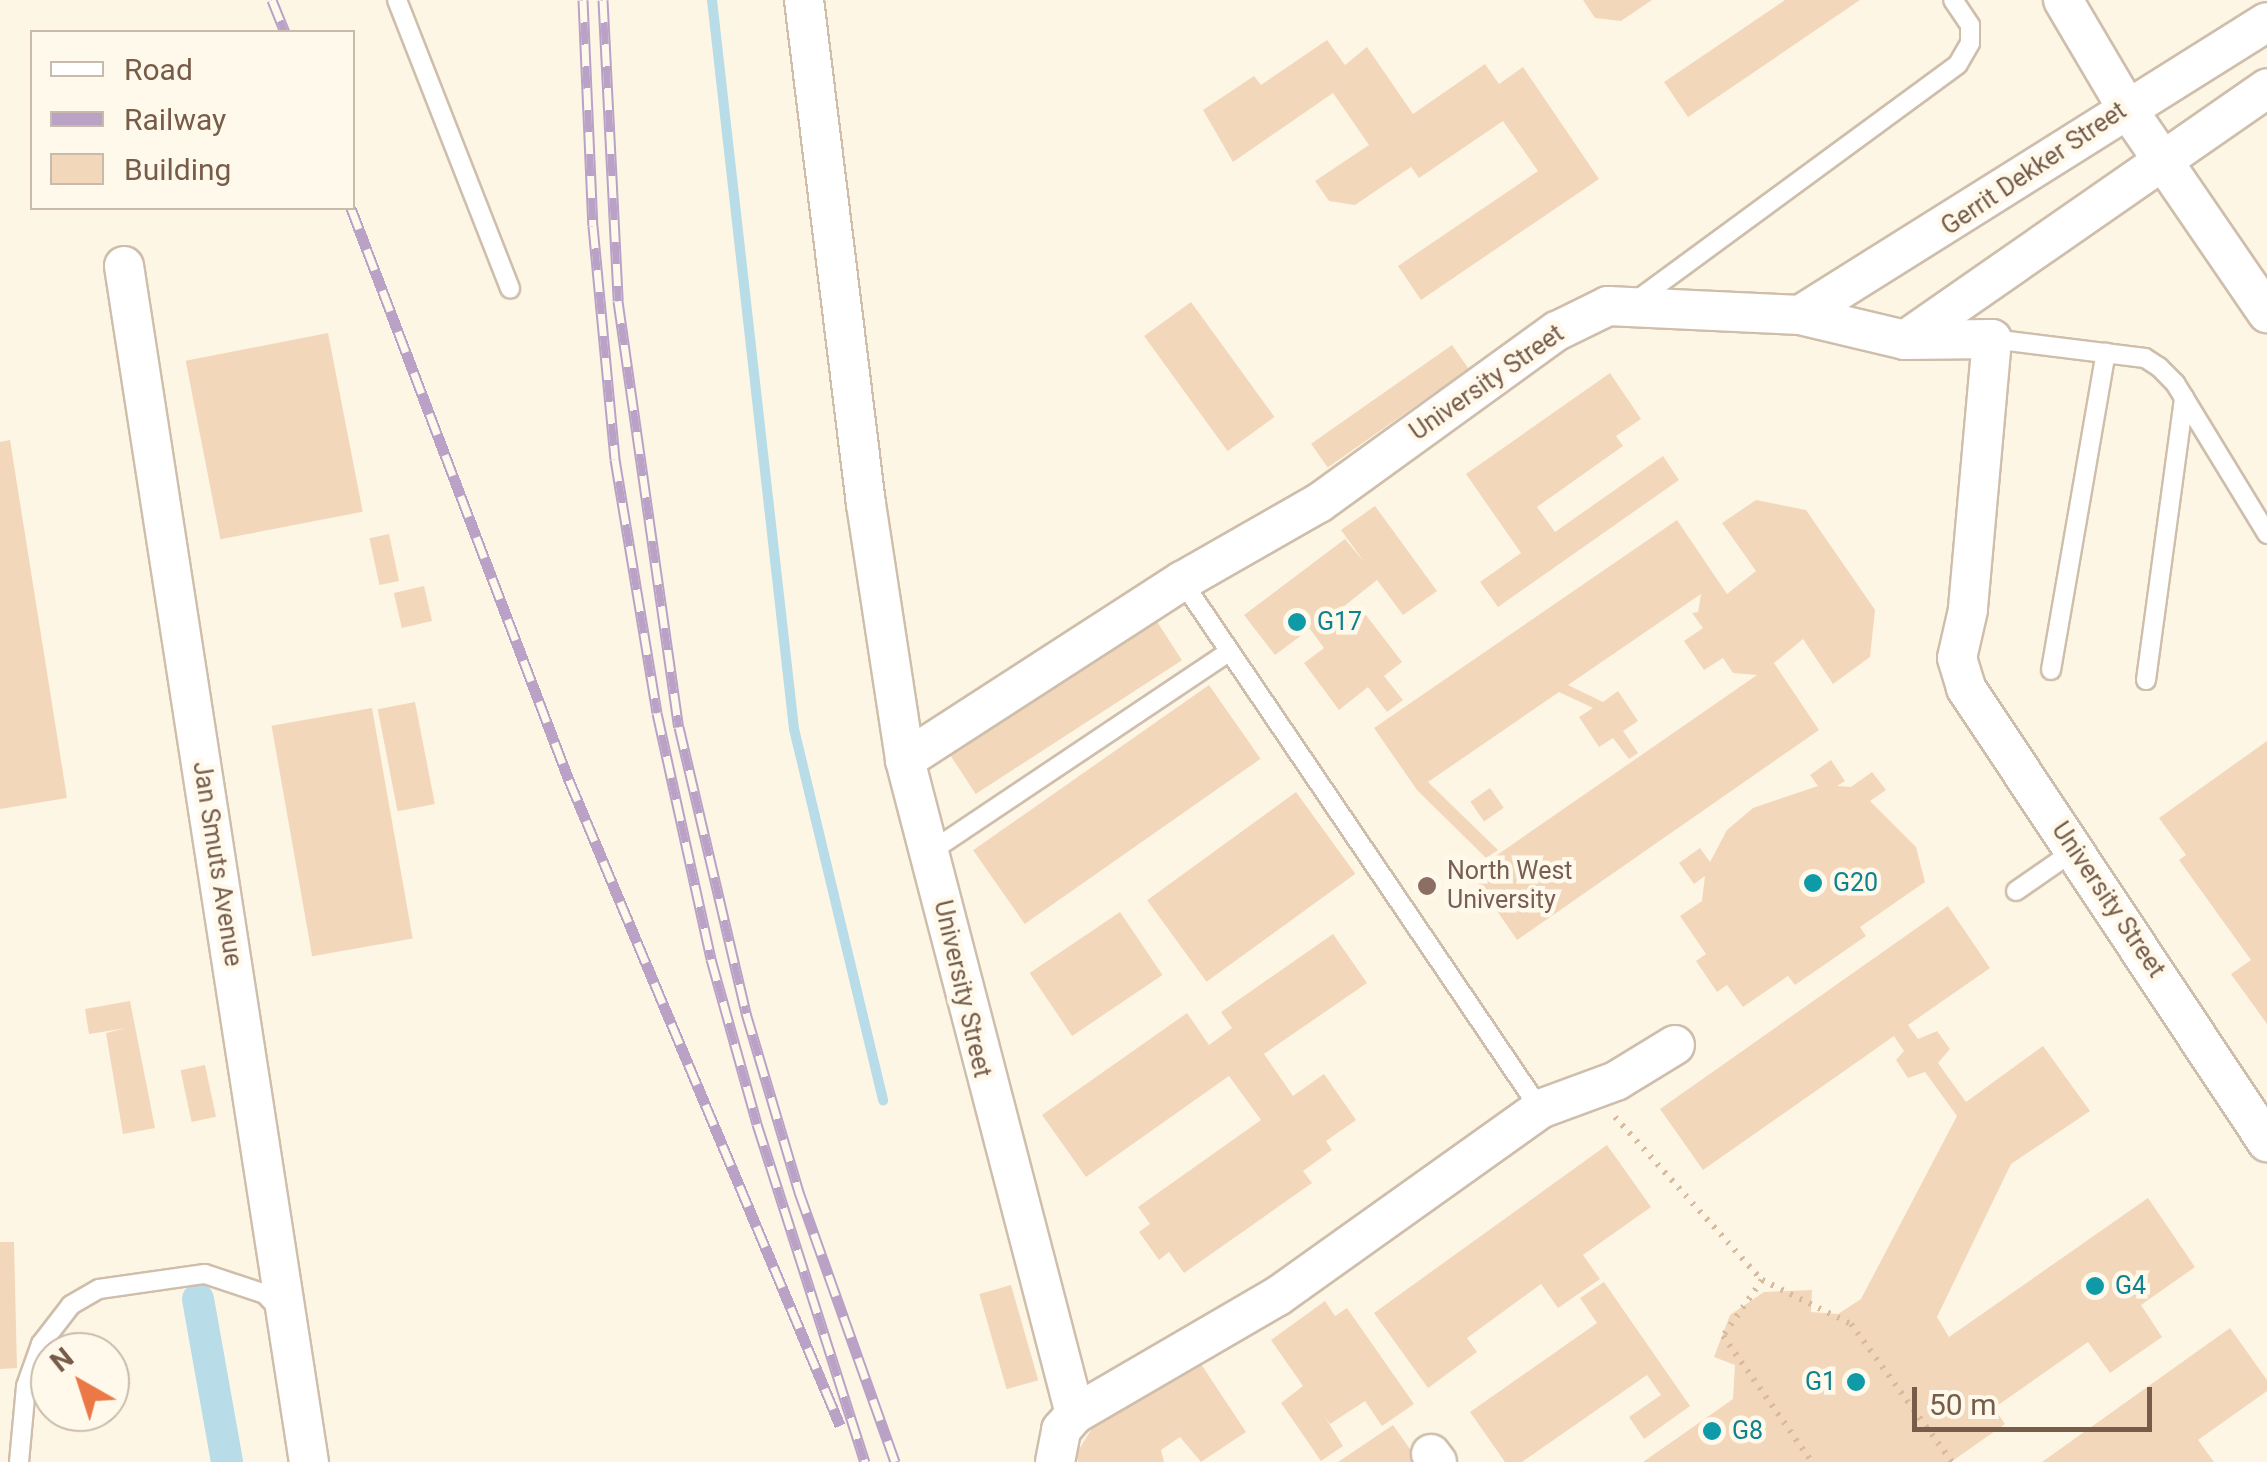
<!DOCTYPE html>
<html>
<head>
<meta charset="utf-8">
<style>
  body { margin:0 }
  #map { position:relative; width:2267px; height:1462px; overflow:hidden; background:#fdf6e5; font-family:Roboto,sans-serif }
  div>[style] { position:absolute }
  [style*='--x'] { left:calc(var(--x)*1px); top:calc(var(--y)*1px); width:calc(var(--w)*1px); rotate:calc(var(--a)*1deg) }
  .stream>* { height:10px; margin:-5px; padding:0 5px; transform-origin:5px; border-radius:5px; background:#b8dce8 }
  .canal>* { height:32px; margin:-16px; padding:0 16px; transform-origin:16px; border-radius:16px; background:#b8dce8 }
  .building>* { inset:0; background:#f3d7bb; transform-origin:0 0 }
  .path>* { height:6px; margin-top:-3px; transform-origin:0; background:repeating-linear-gradient(90deg,#d9ba9e 0 2.5px,transparent 0 10.5px) }
  .roads { filter:drop-shadow(2px 0 #cfbeab) drop-shadow(-2px 0 #cfbeab) drop-shadow(0 2px #cfbeab) drop-shadow(0 -2px #cfbeab) }
  .lane>* { height:18px; margin:-9px; padding:0 9px; transform-origin:9px; border-radius:9px; background:#fff }
  .street>* { height:38px; margin:-19px; padding:0 19px; transform-origin:19px; border-radius:19px; background:#fff }
  .rail>* { height:11px; margin-top:-5.5px; transform-origin:0; background:repeating-linear-gradient(90deg,#fff9ec 0 22px,#baa2c7 0 44px); box-sizing:border-box; border-block:2px solid #baa2c7 }
  .dots>* { width:28px; height:28px; translate:-50% -50%; box-sizing:border-box; border:5px solid #fff9ec; border-radius:50% }
  span { translate:-50% -50%; white-space:nowrap; text-align:center; line-height:1.15; -webkit-text-stroke:9px #fff9ec; paint-order:stroke }
  .street-label { font-size:25px; color:#775d49 }
  .culture-label { font-size:25px; color:#0d838f }
  .left { translate:0 -50%; text-align:left }
  .right { translate:-100% -50%; text-align:right }
  .education-label { font-size:25px; color:#785e54 }
  .legend { position:absolute; left:30px; top:30px; width:325px; height:180px; box-sizing:border-box; background:#fff9ec; border:2px solid #c9bbab; margin:0; padding:12px 18px; list-style:none; font-size:30px; color:#775d49 }
  .legend li { display:flex; align-items:center; gap:20px; height:50px }
  .legend b { width:50px; border:2px solid #c9bbab }
  .north { position:absolute; left:30px; top:1332px; width:100px; height:100px; box-sizing:border-box; background:#fff9ec; border:2px solid #c9bbab; border-radius:50%; rotate:321deg; font-size:28px; font-weight:700; line-height:40px; text-align:center; color:#775d49 }
  .north::after { content:''; display:block; margin:auto; width:35px; height:45px; background:#eb7946; clip-path:polygon(50% 0,100% 100%,50% 72%,0 100%) }
  .scale { position:absolute; left:1912px; top:1387px; width:240px; height:45px; box-sizing:border-box; border:5px solid #775d49; border-top:0; padding-left:12px; font-size:30px; line-height:35px; white-space:nowrap; color:#775d49; -webkit-text-stroke:8px #fff9ec; paint-order:stroke }
</style>
</head>
<body>
<div id="map">
  <div class="stream">
    <i style="--x:712;--y:0;--w:734;--a:83.58"></i>
    <i style="--x:794;--y:729;--w:382;--a:76.5"></i>
  </div>
  <div class="canal">
    <i style="--x:198;--y:1299;--w:166;--a:79.9"></i>
  </div>
  <div class="building">
    <i style="clip-path:polygon(1583px 0,1652px 0,1621px 21px,1595px 18px)"></i>
    <i style="clip-path:polygon(1785px 0,1860px 0,1688px 117px,1664px 82px)"></i>
    <i style="clip-path:polygon(1327px 40px,1345px 65px,1367px 47px,1413px 114px,1485px 64px,1499px 84px,1523px 67px,1599px 179px,1421px 300px,1398px 266px,1538px 171px,1503px 121px,1419px 178px,1411px 167px,1355px 205px,1329px 201px,1315px 181px,1369px 145px,1333px 93px,1233px 162px,1203px 110px,1254px 76px,1261px 85px)"></i>
    <i style="left:1191px;top:302px;width:142px;height:58px;rotate:54deg"></i>
    <i style="left:328px;top:333px;width:182px;height:145px;rotate:79deg"></i>
    <i style="left:1452px;top:345px;width:29px;height:172px;rotate:55deg"></i>
    <i style="clip-path:polygon(1610px 373px,1641px 419px,1616px 436px,1623px 446px,1537px 507px,1555px 532px,1663px 456px,1679px 480px,1498px 607px,1480px 582px,1521px 553px,1466px 474px)"></i>
    <i style="clip-path:polygon(10px 440px,67px 798px,0 809px,0 442px)"></i>
    <i style="clip-path:polygon(1756px 500px,1806px 510px,1875px 610px,1870px 657px,1833px 684px,1803px 639px,1774px 663px,1819px 730px,1517px 940px,1471px 873px,1757px 675px,1733px 673px,1723px 658px,1704px 670px,1684px 641px,1703px 628px,1692px 613px,1698px 612px,1701px 594px,1568px 685px,1603px 702px,1618px 691px,1638px 721px,1623px 731px,1638px 753px,1629px 759px,1613px 738px,1599px 747px,1579px 717px,1593px 708px,1559px 692px,1428px 782px,1498px 850px,1486px 858px,1417px 790px,1374px 728px,1677px 520px,1727px 594px,1756px 571px,1722px 523px)"></i>
    <i style="clip-path:polygon(1375px 506px,1437px 591px,1403px 615px,1377px 580px,1338px 611px,1350px 628px,1366px 615px,1402px 662px,1384px 676px,1403px 700px,1387px 712px,1368px 687px,1339px 710px,1304px 663px,1324px 648px,1310px 629px,1275px 655px,1244px 615px,1345px 539px,1365px 563px,1341px 530px)"></i>
    <i style="left:389px;top:534px;width:48px;height:20px;rotate:78deg"></i>
    <i style="left:424px;top:586px;width:36px;height:31px;rotate:77deg"></i>
    <i style="left:1152px;top:614px;width:55px;height:246px;rotate:57deg"></i>
    <i style="left:1209px;top:685px;width:90px;height:288px;rotate:55deg"></i>
    <i style="left:415px;top:702px;width:104px;height:38px;rotate:79deg"></i>
    <i style="left:372px;top:708px;width:234px;height:102px;rotate:80deg"></i>
    <i style="clip-path:polygon(2267px 741px,2267px 1024px,2231px 974px,2251px 960px,2179px 860px,2186px 855px,2159px 818px)"></i>
    <i style="clip-path:polygon(1831px 760px,1845px 781px,1837px 786px,1851px 787px,1872px 772px,1886px 790px,1870px 801px,1916px 847px,1925px 882px,1860px 927px,1866px 936px,1795px 985px,1788px 976px,1743px 1007px,1727px 985px,1717px 992px,1696px 961px,1706px 954px,1680px 916px,1702px 901px,1705px 876px,1694px 884px,1679px 863px,1700px 848px,1710px 862px,1727px 830px,1753px 808px,1818px 786px,1810px 775px)"></i>
    <i style="left:1490px;top:788px;width:24px;height:24px;rotate:55deg"></i>
    <i style="left:1296px;top:792px;width:101px;height:184px;rotate:54deg"></i>
    <i style="clip-path:polygon(1948px 906px,1990px 968px,1908px 1025px,1918px 1039px,1937px 1031px,1950px 1049px,1938px 1063px,1966px 1102px,2043px 1046px,2090px 1111px,2011px 1164px,1937px 1317px,1949px 1337px,2148px 1198px,2195px 1267px,2141px 1305px,2162px 1337px,2110px 1373px,2088px 1342px,1994px 1408px,2005px 1424px,1951px 1462px,1643px 1462px,1733px 1399px,1735px 1365px,1714px 1357px,1730px 1315px,1764px 1292px,1812px 1290px,1811px 1312px,1838px 1314px,1861px 1299px,1957px 1116px,1925px 1072px,1908px 1078px,1896px 1060px,1904px 1051px,1894px 1036px,1703px 1170px,1660px 1109px)"></i>
    <i style="left:1120px;top:912px;width:76px;height:109px;rotate:56deg"></i>
    <i style="clip-path:polygon(1333px 934px,1367px 983px,1264px 1054px,1293px 1096px,1324px 1074px,1356px 1120px,1326px 1141px,1332px 1150px,1303px 1171px,1312px 1183px,1184px 1273px,1169px 1252px,1159px 1260px,1139px 1232px,1150px 1224px,1138px 1207px,1261px 1120px,1229px 1076px,1086px 1177px,1042px 1115px,1187px 1013px,1209px 1045px,1232px 1028px,1221px 1012px)"></i>
    <i style="clip-path:polygon(130px 1001px,155px 1128px,123px 1134px,106px 1033px,127px 1028px,89px 1034px,85px 1009px)"></i>
    <i style="left:205px;top:1065px;width:53px;height:25px;rotate:78deg"></i>
    <i style="clip-path:polygon(1607px 1145px,1651px 1207px,1583px 1255px,1600px 1279px,1558px 1308px,1541px 1284px,1467px 1338px,1477px 1352px,1428px 1388px,1374px 1313px)"></i>
    <i style="clip-path:polygon(0 1242px,14px 1242px,17px 1368px,0 1369px)"></i>
    <i style="clip-path:polygon(1604px 1282px,1690px 1406px,1644px 1439px,1629px 1417px,1661px 1395px,1647px 1375px,1522px 1462px,1505px 1462px,1470px 1412px,1597px 1323px,1580px 1298px)"></i>
    <i style="left:1011px;top:1285px;width:99px;height:33px;rotate:74deg"></i>
    <i style="clip-path:polygon(1325px 1301px,1335px 1316px,1347px 1308px,1414px 1404px,1382px 1426px,1365px 1401px,1330px 1424px,1323px 1414px,1343px 1446px,1321px 1461px,1281px 1403px,1303px 1386px,1271px 1340px)"></i>
    <i style="clip-path:polygon(2230px 1328px,2267px 1380px,2267px 1391px,2198px 1440px,2214px 1462px,2042px 1462px)"></i>
    <i style="clip-path:polygon(1195px 1355px,1246px 1432px,1201px 1462px,1180px 1437px,1161px 1450px,1164px 1462px,1078px 1462px,1076px 1454px,1096px 1422px)"></i>
    <i style="clip-path:polygon(1393px 1425px,1419px 1462px,1338px 1462px)"></i>
  </div>
  <div class="path">
    <i style="--x:1615;--y:1117;--w:219;--a:48"></i>
    <i style="--x:1762;--y:1280;--w:99;--a:26.3"></i>
    <i style="--x:1851;--y:1324;--w:171;--a:53.8"></i>
    <i style="--x:1762;--y:1280;--w:68;--a:124.9"></i>
    <i style="--x:1723;--y:1336;--w:154;--a:54.8"></i>
  </div>
  <div class="roads">
    <div class="lane">
      <i style="--x:397;--y:0;--w:310;--a:68.6"></i>
      <i style="--x:1633;--y:303;--w:403;--a:-36.3"></i>
      <i style="--x:1958;--y:64;--w:24;--a:-60"></i>
      <i style="--x:1970;--y:43;--w:18;--a:-90"></i>
      <i style="--x:1970;--y:25;--w:30;--a:-124"></i>
      <i style="--x:1992;--y:339;--w:154;--a:7.1"></i>
      <i style="--x:2145;--y:358;--w:17;--a:33"></i>
      <i style="--x:2159;--y:367;--w:23;--a:45"></i>
      <i style="--x:2175;--y:383;--w:177;--a:58.6"></i>
      <i style="--x:1182;--y:581;--w:638;--a:55.86"></i>
      <i style="--x:2051;--y:670;--w:322;--a:-80.2"></i>
      <i style="--x:2146;--y:680;--w:285;--a:-82.3"></i>
      <i style="--x:930;--y:852;--w:358;--a:-33.8"></i>
      <i style="--x:2016;--y:891;--w:72;--a:-34.8"></i>
      <i style="--x:19;--y:1462;--w:76;--a:-84.7"></i>
      <i style="--x:26;--y:1386;--w:45;--a:-70.3"></i>
      <i style="--x:41;--y:1344;--w:49;--a:-52.4"></i>
      <i style="--x:71;--y:1305;--w:32;--a:-30"></i>
      <i style="--x:99;--y:1289;--w:107;--a:-8.1"></i>
      <i style="--x:205;--y:1274;--w:63;--a:18.4"></i>
      <i style="--x:265;--y:1294;--w:21;--a:47"></i>
    </div>
    <div class="street">
      <i style="--x:804;--y:0;--w:508;--a:82.99"></i>
      <i style="--x:866;--y:504;--w:259;--a:81.3"></i>
      <i style="--x:2063;--y:0;--w:124;--a:59.5"></i>
      <i style="--x:2126;--y:107;--w:250;--a:55.6"></i>
      <i style="--x:124;--y:266;--w:1210;--a:81.21"></i>
      <i style="--x:1800;--y:315;--w:551;--a:-32.1"></i>
      <i style="--x:1905;--y:340;--w:441;--a:-34.8"></i>
      <i style="--x:1075;--y:1414;--w:676;--a:-104.57"></i>
      <i style="--x:905;--y:760;--w:330;--a:-32.9"></i>
      <i style="--x:1182;--y:581;--w:158;--a:-29.7"></i>
      <i style="--x:1319;--y:503;--w:294;--a:-35.9"></i>
      <i style="--x:1557;--y:331;--w:57;--a:-26.1"></i>
      <i style="--x:1608;--y:306;--w:192;--a:2.7"></i>
      <i style="--x:1800;--y:315;--w:108;--a:13.4"></i>
      <i style="--x:1905;--y:340;--w:87;--a:-0.7"></i>
      <i style="--x:1992;--y:339;--w:272;--a:95.1"></i>
      <i style="--x:1968;--y:610;--w:49;--a:102.9"></i>
      <i style="--x:1957;--y:658;--w:31;--a:73"></i>
      <i style="--x:1966;--y:688;--w:545;--a:56.46"></i>
      <i style="--x:1431;--y:1454;--w:10;--a:53"></i>
      <i style="--x:1055;--y:1462;--w:33;--a:-79"></i>
      <i style="--x:1061;--y:1430;--w:21;--a:-49"></i>
      <i style="--x:1075;--y:1414;--w:235;--a:-30.2"></i>
      <i style="--x:1278;--y:1296;--w:322;--a:-35.5"></i>
      <i style="--x:1540;--y:1109;--w:81;--a:-20.2"></i>
      <i style="--x:1616;--y:1081;--w:69;--a:-31.4"></i>
    </div>
  </div>
  <div class="rail">
    <i style="--x:272;--y:0;--w:35;--a:68"></i>
    <i style="--x:583;--y:0;--w:226;--a:87.5"></i>
    <i style="--x:593;--y:226;--w:234;--a:84.6"></i>
    <i style="--x:615;--y:459;--w:257;--a:80.6"></i>
    <i style="--x:657;--y:713;--w:252;--a:77.6"></i>
    <i style="--x:711;--y:959;--w:171;--a:74.4"></i>
    <i style="--x:757;--y:1124;--w:355;--a:72.3"></i>
    <i style="--x:603;--y:0;--w:301;--a:87.1"></i>
    <i style="--x:618;--y:301;--w:430;--a:81.9"></i>
    <i style="--x:679;--y:727;--w:294;--a:76.8"></i>
    <i style="--x:746;--y:1013;--w:187;--a:73.5"></i>
    <i style="--x:799;--y:1192;--w:287;--a:70.4"></i>
    <i style="--x:351;--y:208;--w:612;--a:69.14"></i>
    <i style="--x:569;--y:780;--w:700;--a:67.21"></i>
  </div>
  <div class="dots">
    <i style="left:1297px;top:622px;background:#0f9aa8"></i>
    <i style="left:1813px;top:883px;background:#0f9aa8"></i>
    <i style="left:1427px;top:886px;background:#8d6e63"></i>
    <i style="left:2095px;top:1286px;background:#0f9aa8"></i>
    <i style="left:1856px;top:1382px;background:#0f9aa8"></i>
    <i style="left:1712px;top:1431px;background:#0f9aa8"></i>
  </div>
  <div class="street-label">
    <span style="left:2034px;top:169px;rotate:-34deg">Gerrit Dekker Street</span>
    <span style="left:1487px;top:383px;rotate:-35deg">University Street</span>
    <span style="left:217px;top:864px;rotate:81deg">Jan Smuts Avenue</span>
    <span style="left:2108px;top:900px;rotate:56deg">University Street</span>
    <span style="left:962px;top:989px;rotate:77deg">University Street</span>
  </div>
  <div class="culture-label">
    <span class="left" style="left:1317px;top:622px">G17</span>
    <span class="left" style="left:1833px;top:883px">G20</span>
    <span class="left" style="left:2115px;top:1286px">G4</span>
    <span class="right" style="left:1836px;top:1382px">G1</span>
    <span class="left" style="left:1732px;top:1431px">G8</span>
  </div>
  <div class="education-label">
    <span class="left" style="left:1447px;top:886px">North West<br>University</span>
  </div>
  <ul class="legend">
  <li><b style="height:12px;background:#fff"></b>Road</li>
  <li><b style="height:12px;background:#baa2c7"></b>Railway</li>
  <li><b style="height:28px;background:#f3d7bb"></b>Building</li>
  </ul>
  <div class="north">N</div>
  <div class="scale">50 m</div>
</div>
</body>
</html>
